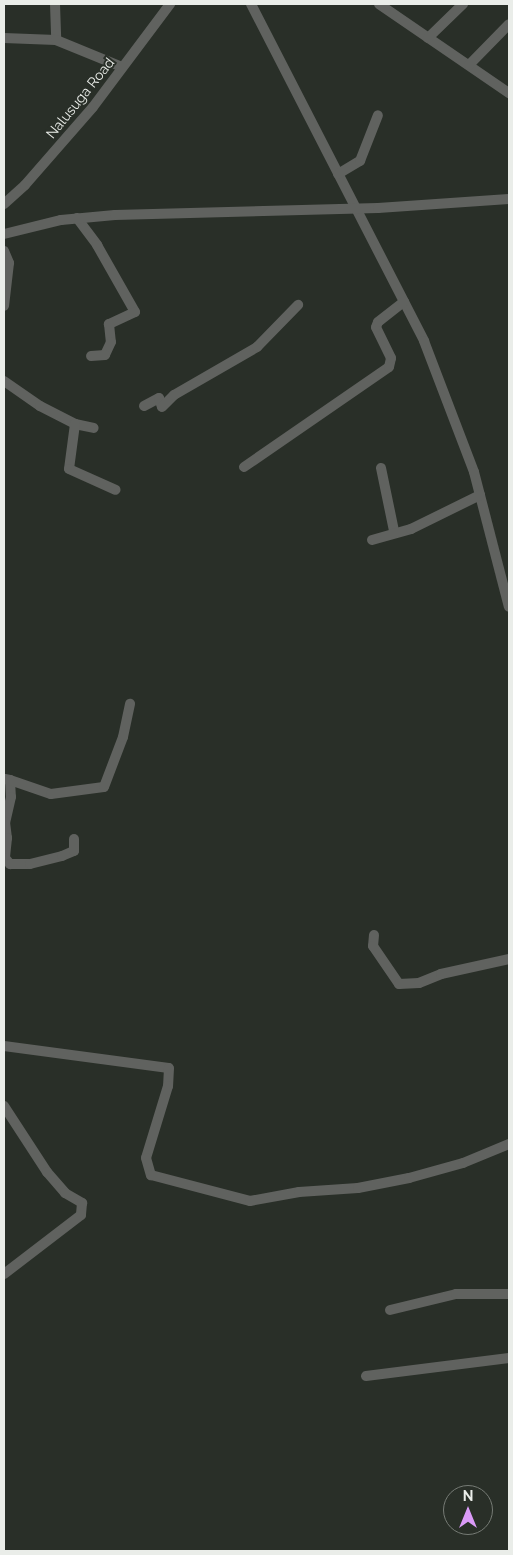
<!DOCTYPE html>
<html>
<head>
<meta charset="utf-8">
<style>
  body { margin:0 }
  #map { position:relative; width:513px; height:1555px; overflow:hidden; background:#292f28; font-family:Raleway,sans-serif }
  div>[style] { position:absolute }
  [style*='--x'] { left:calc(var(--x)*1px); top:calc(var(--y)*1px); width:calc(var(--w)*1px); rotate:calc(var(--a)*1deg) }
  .minor>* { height:10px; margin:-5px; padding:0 5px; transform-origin:5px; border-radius:5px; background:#60625f }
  span { translate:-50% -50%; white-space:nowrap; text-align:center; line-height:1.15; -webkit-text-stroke:4px #292f28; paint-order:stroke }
  .street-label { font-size:14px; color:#eaede9 }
  .frame { position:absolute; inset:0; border:5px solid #eaede9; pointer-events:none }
  .north { position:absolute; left:443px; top:1485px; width:50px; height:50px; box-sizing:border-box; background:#292f28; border:1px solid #767b75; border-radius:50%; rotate:0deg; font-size:14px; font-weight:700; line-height:20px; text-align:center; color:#eaede9 }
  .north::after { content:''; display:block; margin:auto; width:18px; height:22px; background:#da9af7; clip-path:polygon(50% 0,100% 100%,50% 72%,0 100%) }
</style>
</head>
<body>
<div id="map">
  <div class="minor">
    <i style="--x:55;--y:4;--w:36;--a:88"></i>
    <i style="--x:251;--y:4;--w:379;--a:62.8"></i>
    <i style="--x:424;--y:341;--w:140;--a:69.1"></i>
    <i style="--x:474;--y:472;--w:139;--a:75.5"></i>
    <i style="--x:379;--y:4;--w:158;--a:34.4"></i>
    <i style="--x:4;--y:38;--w:52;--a:2.2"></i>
    <i style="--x:56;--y:40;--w:71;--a:22.2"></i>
    <i style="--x:428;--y:38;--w:49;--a:-44.2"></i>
    <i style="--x:469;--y:65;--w:57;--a:-45.7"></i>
    <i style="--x:338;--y:174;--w:26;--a:-31"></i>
    <i style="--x:360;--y:161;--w:49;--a:-68.6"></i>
    <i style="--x:4;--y:204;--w:28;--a:-42"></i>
    <i style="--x:25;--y:185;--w:103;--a:-48.9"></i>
    <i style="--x:93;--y:107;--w:129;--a:-53.2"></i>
    <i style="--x:77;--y:218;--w:34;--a:53"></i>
    <i style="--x:97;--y:245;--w:77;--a:60.4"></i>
    <i style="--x:135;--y:312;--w:29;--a:155"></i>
    <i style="--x:109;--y:324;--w:18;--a:84"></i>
    <i style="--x:111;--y:342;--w:14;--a:115"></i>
    <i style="--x:105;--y:355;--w:14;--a:176"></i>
    <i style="--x:4;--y:234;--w:59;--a:-13.8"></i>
    <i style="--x:61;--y:220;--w:54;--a:-5.3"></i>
    <i style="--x:115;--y:215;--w:263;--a:-1.5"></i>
    <i style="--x:378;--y:208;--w:131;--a:-3.9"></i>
    <i style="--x:4;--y:251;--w:13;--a:67"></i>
    <i style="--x:9;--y:263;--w:43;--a:96.6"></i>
    <i style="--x:4;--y:381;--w:44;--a:34.8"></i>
    <i style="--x:40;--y:406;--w:39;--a:27"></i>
    <i style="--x:75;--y:424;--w:19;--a:12"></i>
    <i style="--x:144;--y:406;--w:17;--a:-28"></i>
    <i style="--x:159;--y:398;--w:9;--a:72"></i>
    <i style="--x:162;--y:407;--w:17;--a:-45"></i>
    <i style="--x:174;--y:395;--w:96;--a:-30"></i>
    <i style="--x:257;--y:347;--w:59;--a:-45.7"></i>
    <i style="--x:75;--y:424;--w:45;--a:97.6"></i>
    <i style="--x:69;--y:469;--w:51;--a:24.1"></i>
    <i style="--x:244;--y:467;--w:176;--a:-34.6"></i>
    <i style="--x:389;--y:367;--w:9;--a:-77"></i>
    <i style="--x:391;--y:358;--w:34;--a:-116"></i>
    <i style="--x:376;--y:327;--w:5;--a:-68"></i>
    <i style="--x:378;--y:322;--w:33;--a:-38"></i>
    <i style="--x:381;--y:468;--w:64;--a:78.3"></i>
    <i style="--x:372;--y:540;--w:41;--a:-15.8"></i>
    <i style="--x:411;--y:529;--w:77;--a:-26.2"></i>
    <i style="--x:5;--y:779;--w:5;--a:11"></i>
    <i style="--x:10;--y:780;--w:17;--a:87"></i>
    <i style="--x:11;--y:797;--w:26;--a:103"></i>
    <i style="--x:5;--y:822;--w:16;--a:83"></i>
    <i style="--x:10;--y:780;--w:43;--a:18.9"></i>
    <i style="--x:51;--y:794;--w:53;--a:-7.5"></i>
    <i style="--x:104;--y:787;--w:53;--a:-69.2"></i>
    <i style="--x:123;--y:737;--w:34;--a:-78"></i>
    <i style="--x:4;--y:838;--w:3;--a:0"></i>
    <i style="--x:7;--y:838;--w:20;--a:96"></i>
    <i style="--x:5;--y:858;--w:8;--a:50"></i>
    <i style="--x:10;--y:864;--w:20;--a:0"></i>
    <i style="--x:30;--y:864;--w:33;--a:-14"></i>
    <i style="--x:62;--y:856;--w:13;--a:-23"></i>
    <i style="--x:74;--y:851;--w:12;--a:-90"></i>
    <i style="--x:374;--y:935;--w:11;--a:95"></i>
    <i style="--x:373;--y:946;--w:46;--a:55.6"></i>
    <i style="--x:399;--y:984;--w:20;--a:-3"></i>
    <i style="--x:419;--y:983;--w:24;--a:-22"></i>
    <i style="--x:441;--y:974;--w:70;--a:-12.4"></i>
    <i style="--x:4;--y:1046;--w:166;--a:7.6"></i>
    <i style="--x:169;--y:1068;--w:18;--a:93"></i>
    <i style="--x:168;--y:1086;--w:75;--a:107"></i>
    <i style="--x:146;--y:1158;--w:18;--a:74"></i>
    <i style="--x:151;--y:1175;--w:102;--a:14.7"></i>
    <i style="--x:250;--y:1201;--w:50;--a:-10.4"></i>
    <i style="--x:299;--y:1192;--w:59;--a:-3.9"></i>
    <i style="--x:358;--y:1188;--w:52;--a:-11.1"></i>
    <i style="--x:409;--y:1178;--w:56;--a:-15.5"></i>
    <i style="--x:463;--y:1163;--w:50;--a:-22.4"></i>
    <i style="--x:4;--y:1106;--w:79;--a:56.9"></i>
    <i style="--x:47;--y:1172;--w:28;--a:49"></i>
    <i style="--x:65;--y:1193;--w:20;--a:30"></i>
    <i style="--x:82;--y:1203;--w:12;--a:95"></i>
    <i style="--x:81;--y:1215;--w:97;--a:142.5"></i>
    <i style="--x:390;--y:1310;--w:68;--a:-13.6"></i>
    <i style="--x:456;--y:1294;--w:53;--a:0"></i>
    <i style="--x:366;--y:1376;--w:144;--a:-7.2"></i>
  </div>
  <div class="street-label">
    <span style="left:80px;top:98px;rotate:-51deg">Nalusuga Road</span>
  </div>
  <div class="frame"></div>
  <div class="north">N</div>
</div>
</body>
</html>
